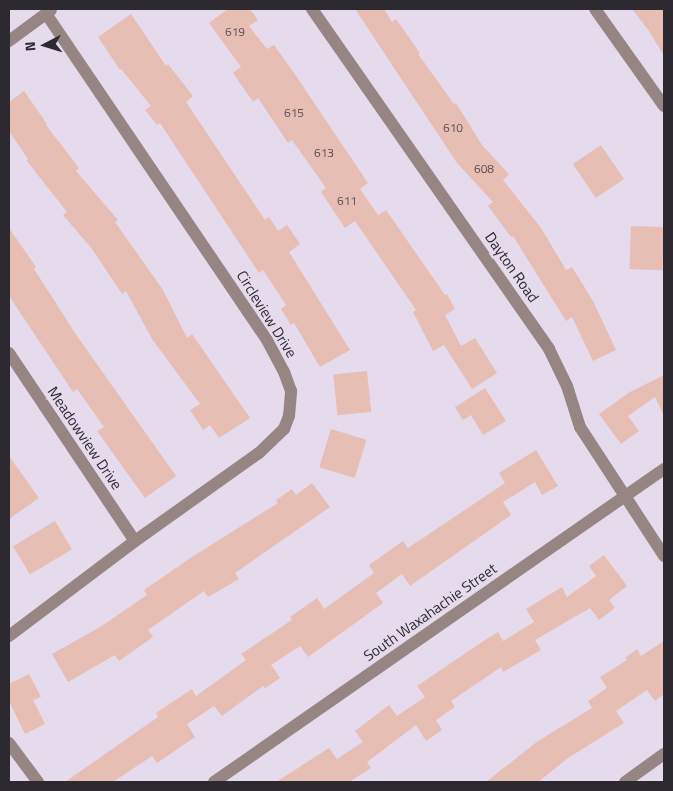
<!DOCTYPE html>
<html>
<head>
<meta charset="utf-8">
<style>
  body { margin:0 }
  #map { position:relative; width:673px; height:791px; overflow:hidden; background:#e6daed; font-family:"Titillium Web",sans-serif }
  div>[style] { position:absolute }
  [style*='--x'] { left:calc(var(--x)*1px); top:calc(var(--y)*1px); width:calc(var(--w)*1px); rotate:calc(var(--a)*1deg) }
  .building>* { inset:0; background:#e7beb3; transform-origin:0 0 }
  .minor>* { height:12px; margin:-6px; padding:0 6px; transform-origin:6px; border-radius:6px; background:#978583 }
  span { translate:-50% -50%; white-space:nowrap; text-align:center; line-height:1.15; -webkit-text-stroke:5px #e6daed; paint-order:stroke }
  .number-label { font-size:12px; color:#5c4e51 }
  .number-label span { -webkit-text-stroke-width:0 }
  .street-label { font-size:15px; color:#2d2930 }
  .frame { position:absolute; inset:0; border:10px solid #2d2930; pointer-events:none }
  .north { position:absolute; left:20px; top:20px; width:50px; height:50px; -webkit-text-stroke:4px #e6daed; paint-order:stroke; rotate:265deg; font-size:14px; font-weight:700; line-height:20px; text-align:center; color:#2d2930 }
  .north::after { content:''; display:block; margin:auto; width:18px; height:22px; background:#2d2930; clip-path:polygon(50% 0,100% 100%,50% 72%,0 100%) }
</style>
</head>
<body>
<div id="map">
  <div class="building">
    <i style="clip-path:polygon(228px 9px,250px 9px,258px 20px,249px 26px,267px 49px,274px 45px,294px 73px,368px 183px,360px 189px,378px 215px,386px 210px,445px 295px,447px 294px,455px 309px,445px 315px,461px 346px,475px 338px,497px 373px,472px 389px,444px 345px,433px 351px,413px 312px,416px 310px,355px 221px,345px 228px,321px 192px,326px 188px,292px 140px,288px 143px,258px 98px,253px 102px,233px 73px,241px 67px,209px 23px)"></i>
    <i style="clip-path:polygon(355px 9px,384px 9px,392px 22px,396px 19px,420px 53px,418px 54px,454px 104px,456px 103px,482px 145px,509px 174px,503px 180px,541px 228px,566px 270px,572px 267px,593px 301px,616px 350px,593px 361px,572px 317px,566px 321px,513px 236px,511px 237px,488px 206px,493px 202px,457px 163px)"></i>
    <i style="clip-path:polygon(632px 9px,664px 9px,664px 56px,649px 31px)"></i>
    <i style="clip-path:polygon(131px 14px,166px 66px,168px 64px,193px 96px,186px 102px,265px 220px,269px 217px,278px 231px,287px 225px,300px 244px,289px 252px,350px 350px,320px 367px,294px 323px,291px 325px,281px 309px,286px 305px,263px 270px,259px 273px,160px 123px,157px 125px,145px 110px,151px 106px,121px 69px,120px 70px,98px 37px)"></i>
    <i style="clip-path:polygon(24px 91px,47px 124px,46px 125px,79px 168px,76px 171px,118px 220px,115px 222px,163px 290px,187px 338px,192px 334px,250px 418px,219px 438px,210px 425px,203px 430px,190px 410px,200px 404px,152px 339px,126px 291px,122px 294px,92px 249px,63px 215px,67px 212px,26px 160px,28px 159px,9px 131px,9px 102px)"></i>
    <i style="left:601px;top:145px;width:41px;height:34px;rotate:56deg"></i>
    <i style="left:631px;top:226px;width:33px;height:43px;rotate:2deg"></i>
    <i style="clip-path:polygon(9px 228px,36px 267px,34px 269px,77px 336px,176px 476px,145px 498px,97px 431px,104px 427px,77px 389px,73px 392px,9px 296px)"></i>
    <i style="left:367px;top:371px;width:41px;height:34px;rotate:84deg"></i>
    <i style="clip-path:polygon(664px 375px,664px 416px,655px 397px,628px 416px,639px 431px,621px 444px,599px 414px,630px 392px)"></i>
    <i style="clip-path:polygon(485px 388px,506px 421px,483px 435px,471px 415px,463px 420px,455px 407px)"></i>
    <i style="left:331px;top:429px;width:37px;height:40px;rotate:17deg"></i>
    <i style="clip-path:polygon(536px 450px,558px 486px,542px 495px,535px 482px,503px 502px,511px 515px,410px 586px,402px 574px,376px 593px,383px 603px,308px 657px,300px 646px,271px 665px,280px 678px,265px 688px,263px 686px,222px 716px,214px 706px,187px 724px,195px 737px,157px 763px,152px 756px,113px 782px,65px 782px,158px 717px,156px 713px,192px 689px,196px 696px,246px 660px,241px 654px,292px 620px,290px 617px,317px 598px,324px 609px,374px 573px,369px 565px,403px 541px,408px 548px,505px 483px,499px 473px)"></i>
    <i style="clip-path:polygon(9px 456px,39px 498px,9px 519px)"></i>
    <i style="clip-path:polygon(312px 483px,330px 507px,235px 573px,239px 579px,208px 597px,204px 591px,148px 630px,153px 637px,119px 661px,115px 655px,68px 682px,52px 654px,100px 627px,147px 595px,144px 590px,192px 557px,278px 503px,276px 500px,292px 489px,296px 495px)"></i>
    <i style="left:55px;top:521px;width:33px;height:49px;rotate:59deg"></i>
    <i style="clip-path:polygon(604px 555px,627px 586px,609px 600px,615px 608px,599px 620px,590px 608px,535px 640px,541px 650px,503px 672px,501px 667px,451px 701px,455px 707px,436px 720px,442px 730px,426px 741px,416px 725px,367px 762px,371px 768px,349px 782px,276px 782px,329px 748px,337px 759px,363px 742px,355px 731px,389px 705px,397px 716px,425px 697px,417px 686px,485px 640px,498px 632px,503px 641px,534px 622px,526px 609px,562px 587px,567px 597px,596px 576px,589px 566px)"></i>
    <i style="clip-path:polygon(664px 641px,664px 694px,655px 701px,647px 690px,616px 711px,624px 723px,568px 758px,538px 782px,486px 782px,538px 741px,592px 708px,588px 701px,607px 688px,600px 677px,627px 660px,625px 658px,637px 649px,641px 656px)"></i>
    <i style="clip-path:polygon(29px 674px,41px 697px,33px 700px,45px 724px,25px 734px,9px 701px,9px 684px)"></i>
  </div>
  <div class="minor">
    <i style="--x:312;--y:9;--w:414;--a:55.1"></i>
    <i style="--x:549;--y:349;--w:41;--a:64.1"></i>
    <i style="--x:567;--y:386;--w:43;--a:72.4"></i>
    <i style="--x:580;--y:427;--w:154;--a:56.9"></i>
    <i style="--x:595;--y:9;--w:119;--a:54.6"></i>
    <i style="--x:9;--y:41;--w:52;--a:-36.4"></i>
    <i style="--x:9;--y:353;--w:226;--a:56.2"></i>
    <i style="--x:9;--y:636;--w:158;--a:-37"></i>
    <i style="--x:135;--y:541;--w:152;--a:-35.4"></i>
    <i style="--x:259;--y:453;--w:35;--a:-44"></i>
    <i style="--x:284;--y:429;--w:14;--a:-69"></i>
    <i style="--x:289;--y:416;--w:25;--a:-85"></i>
    <i style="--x:291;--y:391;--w:20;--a:-110"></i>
    <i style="--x:284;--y:372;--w:36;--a:-118"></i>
    <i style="--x:267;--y:340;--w:394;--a:-124.1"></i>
    <i style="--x:9;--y:743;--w:49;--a:53.4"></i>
    <i style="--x:214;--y:782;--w:548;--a:-34.82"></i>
    <i style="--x:625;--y:782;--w:48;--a:-35.7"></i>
  </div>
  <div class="number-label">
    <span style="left:235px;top:32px">619</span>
    <span style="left:294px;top:113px">615</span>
    <span style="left:453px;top:128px">610</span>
    <span style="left:324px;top:153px">613</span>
    <span style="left:484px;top:169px">608</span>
    <span style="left:347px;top:201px">611</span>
  </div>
  <div class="street-label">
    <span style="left:512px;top:267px;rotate:55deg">Dayton Road</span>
    <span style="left:267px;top:314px;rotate:58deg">Circleview Drive</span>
    <span style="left:85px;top:438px;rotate:56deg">Meadowview Drive</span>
    <span style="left:430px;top:612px;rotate:-35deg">South Waxahachie Street</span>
  </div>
  <div class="frame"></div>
  <div class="north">N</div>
</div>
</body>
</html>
